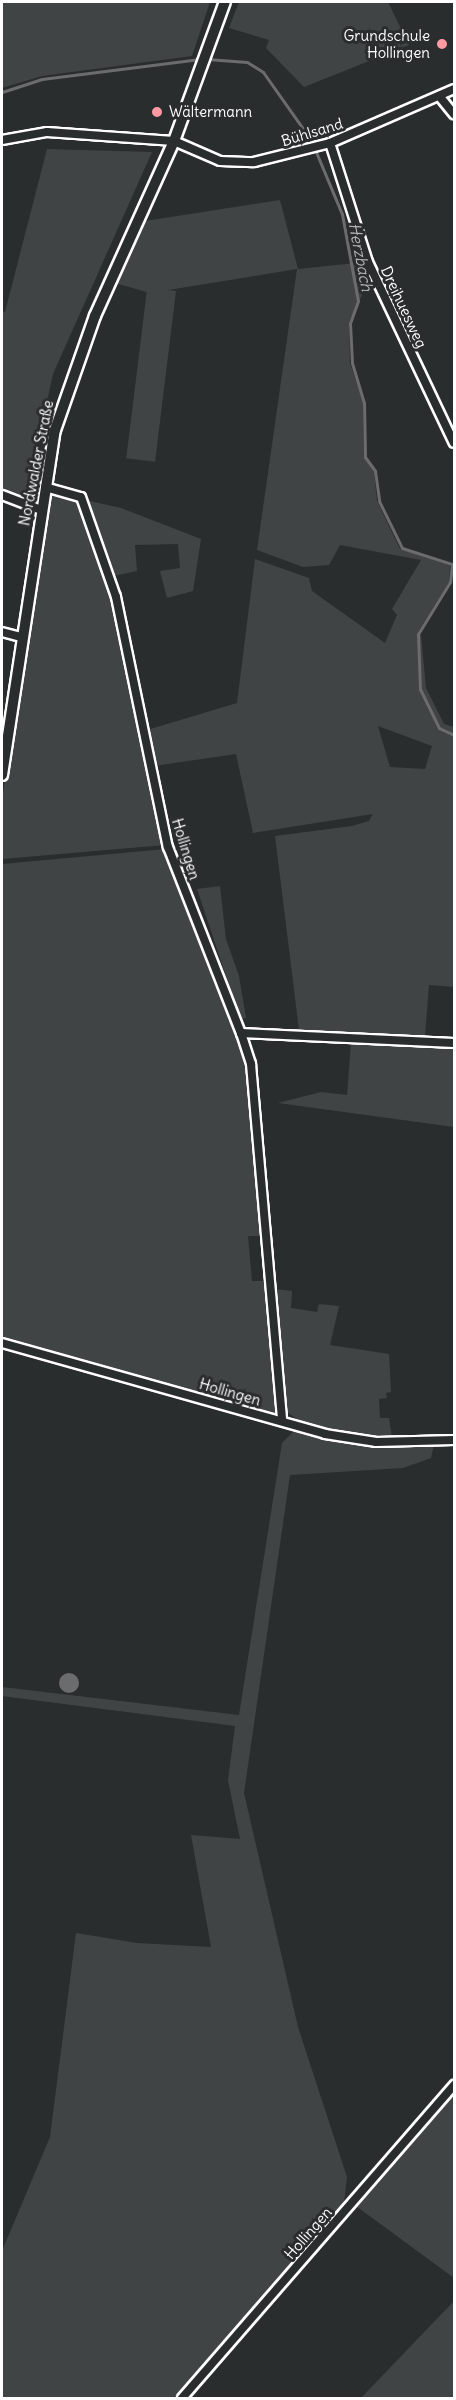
<!DOCTYPE html>
<html>
<head>
<meta charset="utf-8">
<style>
  body { margin:0 }
  #map { position:relative; width:456px; height:2400px; overflow:hidden; background:#2a2d2e; font-family:Delius,sans-serif }
  div>[style] { position:absolute }
  [style*='--x'] { left:calc(var(--x)*1px); top:calc(var(--y)*1px); width:calc(var(--w)*1px); rotate:calc(var(--a)*1deg) }
  .green>* { inset:0; background:#414445; transform-origin:0 0 }
  .water>* { inset:0; background:#6a6c6d }
  .round { border-radius:50% }
  .stream>* { height:3px; margin:-1.5px; padding:0 1.5px; transform-origin:1.5px; border-radius:1.5px; background:#6a6c6d }
  .roads { filter:drop-shadow(2px 0 #fff) drop-shadow(-2px 0 #fff) drop-shadow(0 2px #fff) drop-shadow(0 -2px #fff) }
  .minor>* { height:8px; margin:-4px; padding:0 4px; transform-origin:4px; border-radius:4px; background:#2a2d2e }
  .secondary>* { height:10px; margin:-5px; padding:0 5px; transform-origin:5px; border-radius:5px; background:#2a2d2e }
  .dots>* { width:16px; height:16px; translate:-50% -50%; box-sizing:border-box; border:3px solid #2a2d2e; border-radius:50% }
  span { translate:-50% -50%; white-space:nowrap; text-align:center; line-height:1.15; -webkit-text-stroke:6px #2a2d2e; paint-order:stroke }
  .poi-label { font-size:15px; color:#fff }
  .right { translate:-100% -50%; text-align:right }
  .left { translate:0 -50%; text-align:left }
  .street-label { font-size:15px; color:#fff }
  .water-label { font-size:16px; color:#b4b6b6; font-style:italic }
  .frame { position:absolute; inset:0; border:3px solid #fff; pointer-events:none }
</style>
</head>
<body>
<div id="map">
  <div class="green">
    <i style="clip-path:polygon(2px 2px,210px 2px,192px 56px,42px 76px,2px 88px)"></i>
    <i style="clip-path:polygon(239px 2px,388px 2px,409px 45px,304px 87px,266px 48px,269px 40px,229px 28px)"></i>
    <i style="clip-path:polygon(47px 149px,152px 152px,53px 374px,26px 500px,2px 490px,2px 311px,5px 312px)"></i>
    <i style="clip-path:polygon(evenodd,280px 200px,298px 269px,356px 263px,363px 293px,349px 322px,350px 363px,363px 402px,364px 457px,374px 472px,377px 501px,400px 549px,450px 565px,449px 582px,417px 634px,421px 635px,426px 688px,444px 724px,454px 727px,454px 987px,429px 985px,425px 1036px,299px 1030px,275px 836px,352px 826px,369px 821px,373px 814px,253px 833px,236px 754px,154px 766px,147px 730px,237px 703px,255px 559px,309px 578px,312px 591px,385px 643px,397px 615px,392px 609px,421px 560px,340px 545px,329px 565px,303px 567px,257px 550px,297px 269px,150px 293px,115px 283px,145px 221px,280px 200px,378px 726px,432px 746px,425px 769px,390px 767px,378px 726px)"></i>
    <i style="left:176px;top:291px;width:172px;height:29px;rotate:97deg"></i>
    <i style="clip-path:polygon(48px 492px,79px 500px,114px 598px,165px 845px,2px 859px,2px 799px)"></i>
    <i style="clip-path:polygon(85px 500px,121px 508px,201px 539px,193px 591px,167px 598px,160px 571px,180px 568px,178px 544px,135px 545px,137px 571px,113px 576px)"></i>
    <i style="clip-path:polygon(166px 849px,248px 1066px,262px 1236px,248px 1236px,252px 1281px,267px 1281px,279px 1417px,2px 1340px,2px 864px)"></i>
    <i style="clip-path:polygon(220px 886px,226px 939px,239px 976px,246px 1018px,240px 1018px,197px 889px)"></i>
    <i style="clip-path:polygon(351px 1042px,454px 1048px,454px 1127px,278px 1103px,321px 1092px,347px 1095px)"></i>
    <i style="clip-path:polygon(275px 1289px,292px 1291px,291px 1308px,317px 1312px,319px 1304px,339px 1306px,330px 1345px,389px 1354px,391px 1392px,386px 1393px,387px 1398px,379px 1399px,380px 1418px,389px 1418px,392px 1438px,433px 1435px,434px 1444px,431px 1458px,403px 1468px,290px 1475px,244px 1793px,298px 2027px,347px 2177px,344px 2203px,173px 2398px,2px 2398px,2px 2251px,50px 2137px,76px 1933px,137px 1943px,211px 1947px,191px 1835px,240px 1839px,228px 1780px,235px 1726px,2px 1696px,2px 1687px,239px 1715px,282px 1443px,302px 1423px,286px 1411px,282px 1399px)"></i>
    <i style="clip-path:polygon(454px 2092px,454px 2278px,356px 2206px)"></i>
    <i style="clip-path:polygon(454px 2301px,454px 2398px,361px 2398px)"></i>
  </div>
  <div class="water">
    <i class="round" style="left:59px;top:1673px;width:20px;height:20px"></i>
  </div>
  <div class="stream">
    <i style="--x:207;--y:59;--w:40;--a:4.3"></i>
    <i style="--x:247;--y:62;--w:19;--a:32"></i>
    <i style="--x:263;--y:72;--w:83;--a:54.8"></i>
    <i style="--x:311;--y:140;--w:80;--a:67.3"></i>
    <i style="--x:342;--y:214;--w:88;--a:79.6"></i>
    <i style="--x:358;--y:301;--w:23;--a:110"></i>
    <i style="--x:350;--y:323;--w:40;--a:87.1"></i>
    <i style="--x:352;--y:363;--w:42;--a:73.3"></i>
    <i style="--x:364;--y:403;--w:54;--a:88.9"></i>
    <i style="--x:365;--y:457;--w:17;--a:54"></i>
    <i style="--x:375;--y:471;--w:30;--a:82"></i>
    <i style="--x:379;--y:501;--w:52;--a:63.9"></i>
    <i style="--x:402;--y:548;--w:52;--a:17.7"></i>
    <i style="--x:452;--y:564;--w:18;--a:96"></i>
    <i style="--x:450;--y:582;--w:61;--a:121.6"></i>
    <i style="--x:418;--y:634;--w:55;--a:87.9"></i>
    <i style="--x:420;--y:689;--w:43;--a:64"></i>
    <i style="--x:439;--y:728;--w:17;--a:25"></i>
    <i style="--x:2;--y:92;--w:42;--a:-18"></i>
    <i style="--x:42;--y:79;--w:159;--a:-7.2"></i>
  </div>
  <div class="roads">
    <div class="minor">
      <i style="--x:440;--y:97;--w:22;--a:51"></i>
      <i style="--x:2;--y:140;--w:46;--a:-10.1"></i>
      <i style="--x:47;--y:132;--w:127;--a:4.1"></i>
      <i style="--x:174;--y:141;--w:50;--a:23.5"></i>
      <i style="--x:220;--y:161;--w:34;--a:2"></i>
      <i style="--x:254;--y:162;--w:78;--a:-14"></i>
      <i style="--x:330;--y:143;--w:135;--a:-23.5"></i>
      <i style="--x:330;--y:143;--w:125;--a:72.3"></i>
      <i style="--x:368;--y:262;--w:200;--a:64.6"></i>
      <i style="--x:45;--y:487;--w:37;--a:16"></i>
      <i style="--x:81;--y:497;--w:106;--a:70.7"></i>
      <i style="--x:116;--y:597;--w:255;--a:78.3"></i>
      <i style="--x:168;--y:847;--w:200;--a:68.6"></i>
      <i style="--x:241;--y:1033;--w:213;--a:2.7"></i>
      <i style="--x:2;--y:495;--w:42;--a:21"></i>
      <i style="--x:2;--y:632;--w:20;--a:15"></i>
      <i style="--x:241;--y:1033;--w:33;--a:72"></i>
      <i style="--x:251;--y:1064;--w:358;--a:85"></i>
      <i style="--x:2;--y:1343;--w:336;--a:15.7"></i>
      <i style="--x:325;--y:1434;--w:52;--a:8.9"></i>
      <i style="--x:376;--y:1442;--w:78;--a:-1.5"></i>
      <i style="--x:182;--y:2398;--w:415;--a:-49"></i>
    </div>
    <div class="secondary">
      <i style="--x:2;--y:775;--w:349;--a:-81.3"></i>
      <i style="--x:55;--y:430;--w:121;--a:-70.7"></i>
      <i style="--x:95;--y:316;--w:192;--a:-65.7"></i>
      <i style="--x:174;--y:141;--w:148;--a:-69.9"></i>
    </div>
  </div>
  <div class="dots">
    <i style="left:442px;top:44px;background:#ff9aa2"></i>
    <i style="left:157px;top:112px;background:#ff9aa2"></i>
  </div>
  <div class="poi-label">
    <span class="right" style="left:430px;top:44px">Grundschule<br>Hollingen</span>
    <span class="left" style="left:169px;top:112px">Wältermann</span>
  </div>
  <div class="street-label">
    <span style="left:312px;top:132px;rotate:-17deg">Bühlsand</span>
    <span style="left:404px;top:307px;rotate:65deg">Dreihuesweg</span>
    <span style="left:36px;top:463px;rotate:-79deg">Nordwalder Straße</span>
    <span style="left:186px;top:849px;rotate:73deg">Hollingen</span>
    <span style="left:230px;top:1392px;rotate:16deg">Hollingen</span>
    <span style="left:308px;top:2233px;rotate:-49deg">Hollingen</span>
  </div>
  <div class="water-label">
    <span style="left:361px;top:257px;rotate:79deg">Herzbach</span>
  </div>
  <div class="frame"></div>
</div>
</body>
</html>
